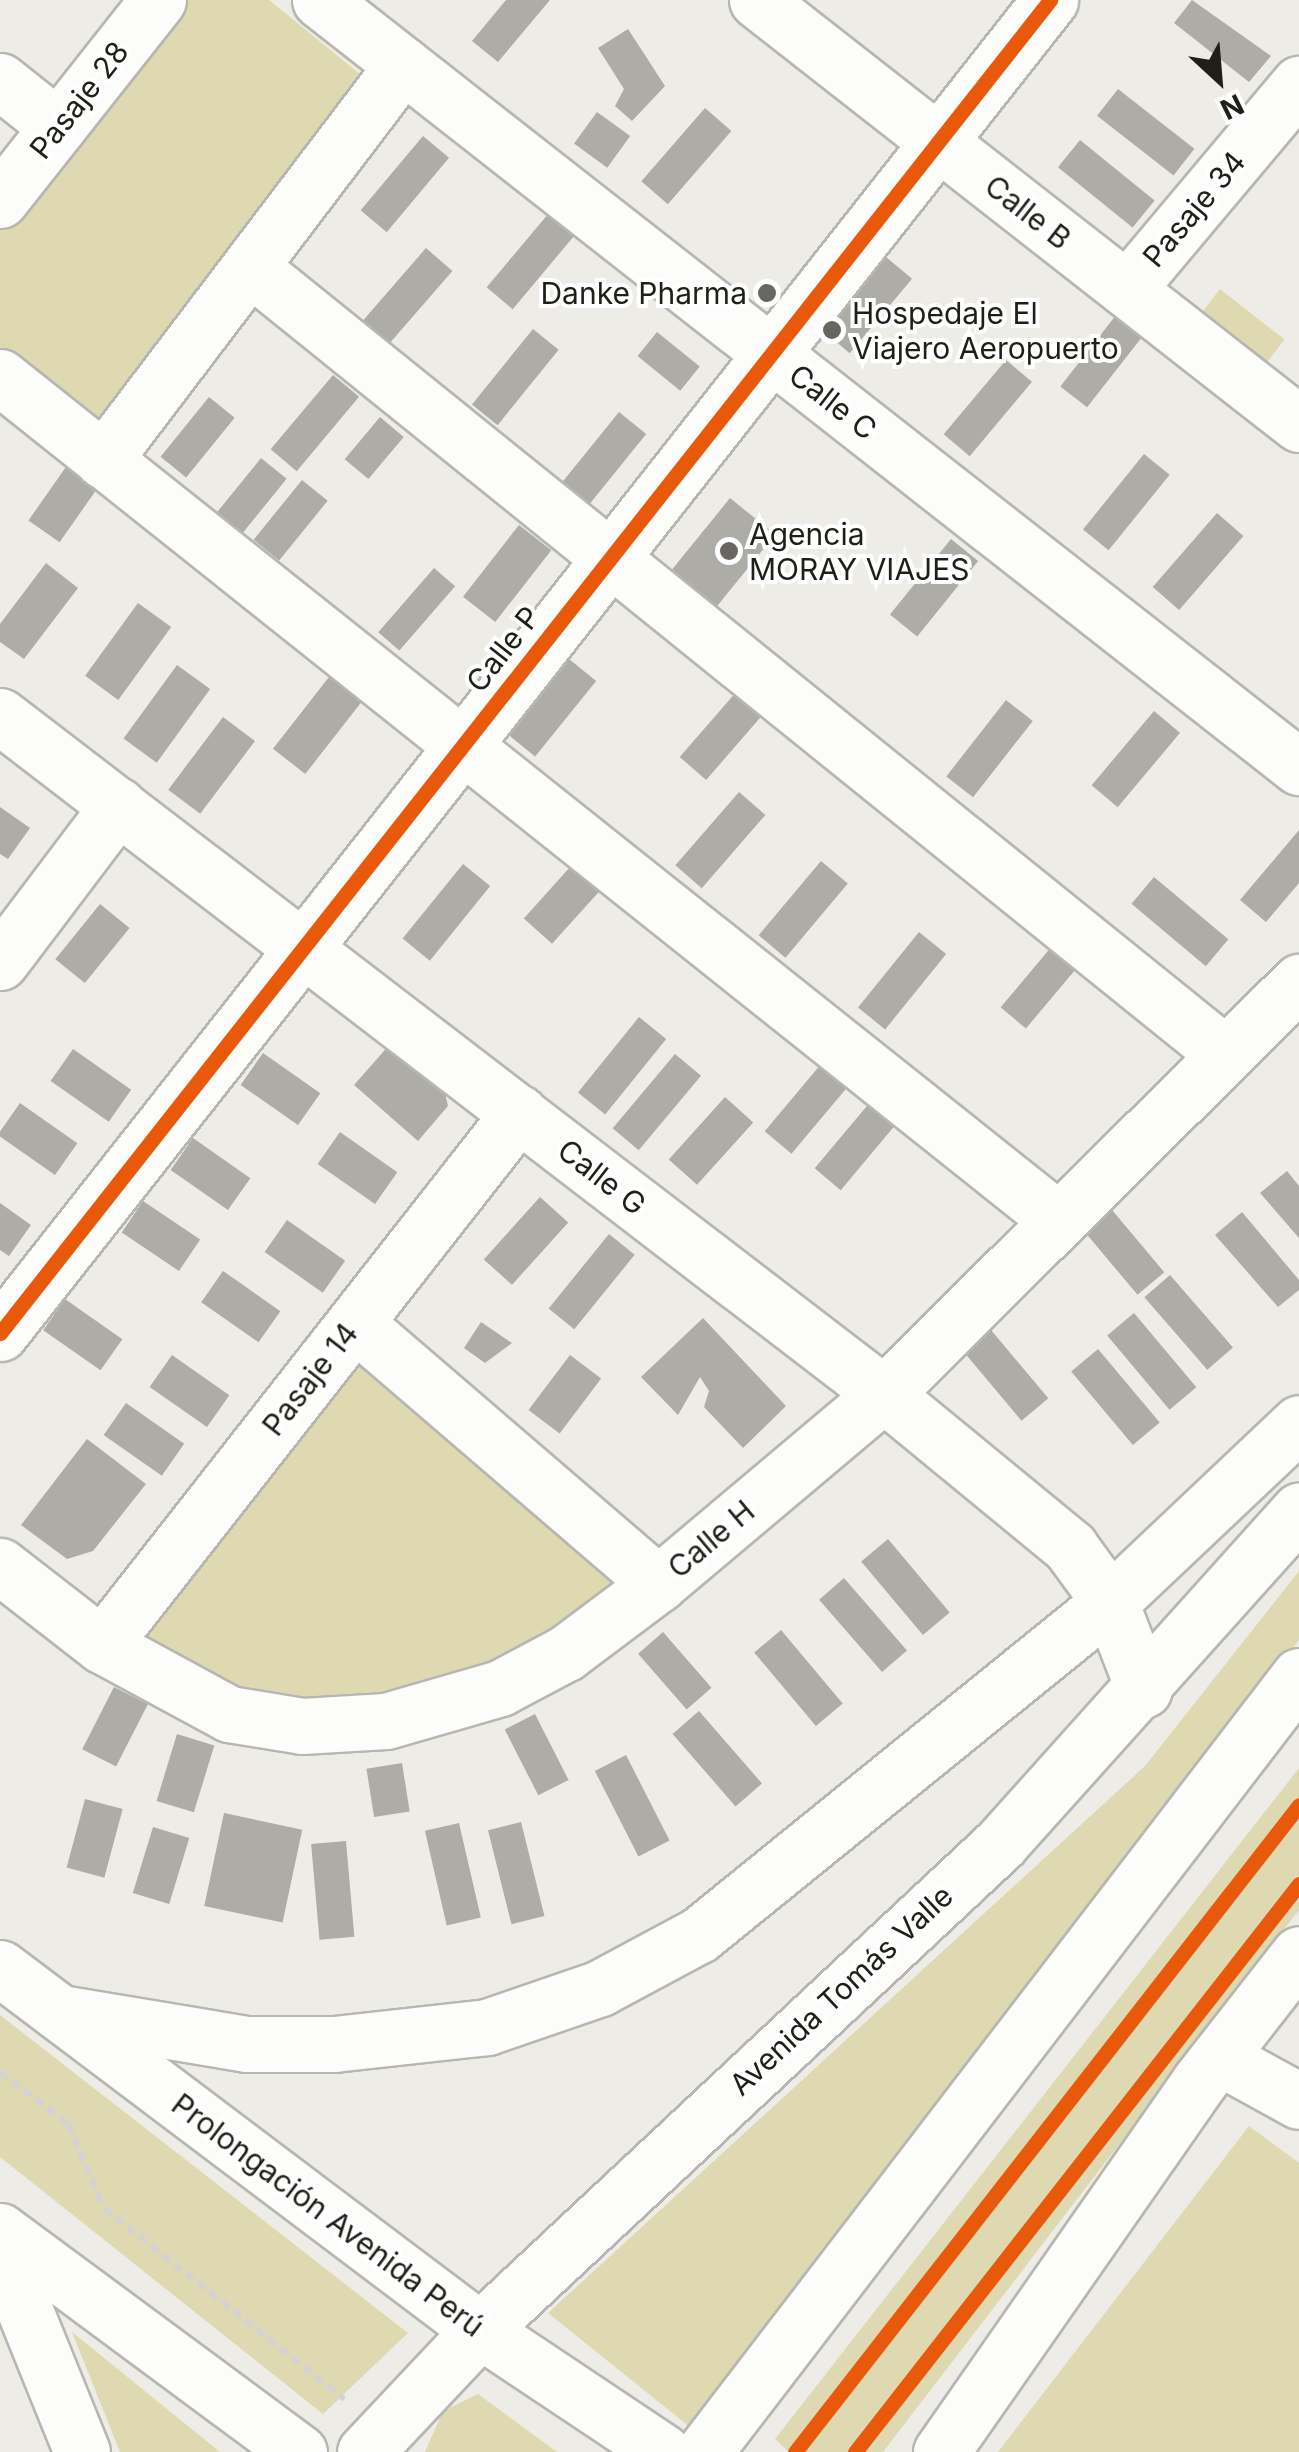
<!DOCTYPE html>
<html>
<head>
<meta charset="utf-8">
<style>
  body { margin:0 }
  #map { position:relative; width:1299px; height:2452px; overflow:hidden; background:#eeece6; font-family:Inter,sans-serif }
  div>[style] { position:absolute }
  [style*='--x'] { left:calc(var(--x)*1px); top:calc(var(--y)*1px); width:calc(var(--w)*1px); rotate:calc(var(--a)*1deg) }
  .green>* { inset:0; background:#dfd9b2; transform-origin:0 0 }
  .building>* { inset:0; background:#adaca7; transform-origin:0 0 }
  .path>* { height:6px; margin-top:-3px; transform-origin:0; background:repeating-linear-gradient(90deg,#d4d3d1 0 10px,transparent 0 15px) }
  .roads { filter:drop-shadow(2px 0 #b7b6b1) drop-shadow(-2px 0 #b7b6b1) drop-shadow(0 2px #b7b6b1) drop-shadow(0 -2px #b7b6b1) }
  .minor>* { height:55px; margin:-27.5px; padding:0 27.5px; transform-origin:27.5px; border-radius:27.5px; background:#fcfcfb }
  .major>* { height:55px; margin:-27.5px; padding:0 27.5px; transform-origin:27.5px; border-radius:27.5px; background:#fcfcfb }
  .cycleway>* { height:15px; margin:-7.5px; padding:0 7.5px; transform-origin:7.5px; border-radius:7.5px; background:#e8590c }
  .dots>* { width:28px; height:28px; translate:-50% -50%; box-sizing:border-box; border:5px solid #fff; border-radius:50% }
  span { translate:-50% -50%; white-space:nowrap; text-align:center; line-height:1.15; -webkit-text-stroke:8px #fff; paint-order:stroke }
  .street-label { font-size:30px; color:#1f1e19 }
  .poi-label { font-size:30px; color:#1f1e19 }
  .right { translate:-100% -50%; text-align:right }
  .left { translate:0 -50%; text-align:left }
  .north { position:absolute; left:1169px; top:30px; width:100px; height:100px; -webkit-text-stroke:8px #fff; paint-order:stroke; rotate:154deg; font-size:28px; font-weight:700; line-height:40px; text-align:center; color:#1f1e19 }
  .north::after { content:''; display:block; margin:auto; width:35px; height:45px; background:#1f1e19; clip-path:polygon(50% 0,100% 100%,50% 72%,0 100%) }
</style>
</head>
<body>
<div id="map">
  <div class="green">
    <i style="clip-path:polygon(162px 0,269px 0,366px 79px,94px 438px,0 367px,0 214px)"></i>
    <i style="left:1220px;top:289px;width:82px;height:38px;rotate:38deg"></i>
    <i style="clip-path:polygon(349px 1355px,631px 1584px,444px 1697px,324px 1708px,214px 1683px,134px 1634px)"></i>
    <i style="clip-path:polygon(1299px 1571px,1299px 1640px,691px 2428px,548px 2313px,1145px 1766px)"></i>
    <i style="clip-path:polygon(1299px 1768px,1299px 1910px,883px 2452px,789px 2452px,775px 2439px)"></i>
    <i style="clip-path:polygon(0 2015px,408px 2333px,323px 2414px,0 2157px)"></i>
    <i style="clip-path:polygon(1249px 2126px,1299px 2163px,1299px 2452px,998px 2452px)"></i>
    <i style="clip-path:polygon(72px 2332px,220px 2452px,120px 2452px)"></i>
    <i style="clip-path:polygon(478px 2394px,557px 2452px,425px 2452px,443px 2411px)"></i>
  </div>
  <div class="building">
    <i style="clip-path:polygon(506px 0,550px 0,498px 62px,472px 41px)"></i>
    <i style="clip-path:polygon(1192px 0,1271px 56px,1249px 82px,1174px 23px)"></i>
    <i style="clip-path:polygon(628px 29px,665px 86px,632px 121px,615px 106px,624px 89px,598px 48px)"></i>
    <i style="left:1118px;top:89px;width:97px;height:34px;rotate:38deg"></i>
    <i style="left:705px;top:108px;width:35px;height:97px;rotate:41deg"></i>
    <i style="left:597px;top:112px;width:41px;height:39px;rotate:36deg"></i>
    <i style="left:423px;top:136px;width:34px;height:97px;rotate:40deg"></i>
    <i style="left:1080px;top:140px;width:96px;height:35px;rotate:39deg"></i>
    <i style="left:549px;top:213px;width:34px;height:97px;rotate:40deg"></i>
    <i style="left:426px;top:248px;width:35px;height:97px;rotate:41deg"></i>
    <i style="left:886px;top:257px;width:34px;height:97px;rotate:40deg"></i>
    <i style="left:1120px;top:310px;width:34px;height:97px;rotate:38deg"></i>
    <i style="left:533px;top:329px;width:33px;height:97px;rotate:39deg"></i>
    <i style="left:657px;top:332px;width:55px;height:31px;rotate:39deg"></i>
    <i style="left:1006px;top:360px;width:34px;height:97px;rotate:40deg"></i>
    <i style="left:333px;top:375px;width:34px;height:97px;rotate:40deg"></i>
    <i style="left:209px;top:397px;width:33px;height:77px;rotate:39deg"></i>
    <i style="left:619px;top:412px;width:35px;height:97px;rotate:39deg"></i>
    <i style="left:380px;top:417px;width:31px;height:55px;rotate:40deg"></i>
    <i style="left:1144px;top:454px;width:33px;height:97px;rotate:39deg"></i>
    <i style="left:261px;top:458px;width:33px;height:76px;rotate:39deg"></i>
    <i style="left:68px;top:464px;width:38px;height:69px;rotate:35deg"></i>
    <i style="left:302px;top:480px;width:33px;height:77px;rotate:39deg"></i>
    <i style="left:730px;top:498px;width:58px;height:101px;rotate:39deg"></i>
    <i style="left:1217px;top:513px;width:35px;height:98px;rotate:41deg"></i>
    <i style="left:519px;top:525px;width:41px;height:91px;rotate:38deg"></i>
    <i style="left:951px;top:539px;width:35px;height:97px;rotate:39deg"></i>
    <i style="clip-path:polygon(46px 563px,78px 588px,24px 659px,0 642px,0 624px)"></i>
    <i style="left:434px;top:568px;width:28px;height:85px;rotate:41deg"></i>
    <i style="left:138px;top:603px;width:41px;height:90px;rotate:36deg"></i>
    <i style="left:569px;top:659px;width:35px;height:97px;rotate:39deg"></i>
    <i style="left:177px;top:665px;width:41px;height:91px;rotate:36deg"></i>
    <i style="left:329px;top:677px;width:41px;height:91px;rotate:38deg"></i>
    <i style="left:744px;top:683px;width:35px;height:98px;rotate:41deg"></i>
    <i style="left:1006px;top:700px;width:34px;height:97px;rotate:38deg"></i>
    <i style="left:1154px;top:711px;width:34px;height:97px;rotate:40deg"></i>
    <i style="left:223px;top:717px;width:40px;height:91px;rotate:37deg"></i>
    <i style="left:739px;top:792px;width:35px;height:97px;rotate:41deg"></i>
    <i style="clip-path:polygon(0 807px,30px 828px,8px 859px,0 854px)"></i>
    <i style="clip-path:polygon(1299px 830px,1299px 883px,1266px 922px,1240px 900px)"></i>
    <i style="left:580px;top:856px;width:38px;height:84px;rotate:42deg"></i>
    <i style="left:821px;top:861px;width:35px;height:97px;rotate:40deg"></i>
    <i style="left:463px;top:864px;width:35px;height:96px;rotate:39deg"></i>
    <i style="left:1154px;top:877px;width:97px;height:35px;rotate:40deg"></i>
    <i style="left:100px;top:904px;width:38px;height:71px;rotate:39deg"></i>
    <i style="left:919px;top:932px;width:35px;height:97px;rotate:39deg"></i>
    <i style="left:1063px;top:933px;width:33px;height:97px;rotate:40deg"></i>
    <i style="left:639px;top:1017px;width:35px;height:97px;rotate:39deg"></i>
    <i style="clip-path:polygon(391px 1043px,444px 1089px,448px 1106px,418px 1141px,354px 1085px)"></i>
    <i style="left:73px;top:1049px;width:71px;height:39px;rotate:35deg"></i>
    <i style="left:263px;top:1053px;width:70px;height:39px;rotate:35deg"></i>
    <i style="left:675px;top:1054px;width:34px;height:97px;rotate:40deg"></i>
    <i style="left:827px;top:1057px;width:35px;height:97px;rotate:40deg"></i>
    <i style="left:877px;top:1094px;width:34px;height:97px;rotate:40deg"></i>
    <i style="left:725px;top:1097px;width:38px;height:84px;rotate:42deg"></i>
    <i style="left:20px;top:1103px;width:70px;height:39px;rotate:35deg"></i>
    <i style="left:340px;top:1132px;width:70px;height:39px;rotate:35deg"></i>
    <i style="left:193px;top:1138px;width:70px;height:39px;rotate:35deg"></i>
    <i style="clip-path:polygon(1287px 1171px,1299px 1186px,1299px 1238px,1260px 1193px)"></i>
    <i style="left:540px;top:1197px;width:38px;height:84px;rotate:42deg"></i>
    <i style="left:1102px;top:1198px;width:97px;height:35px;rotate:50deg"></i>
    <i style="left:143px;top:1201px;width:69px;height:38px;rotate:34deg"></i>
    <i style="clip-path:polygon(0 1203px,31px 1225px,9px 1256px,0 1250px)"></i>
    <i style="clip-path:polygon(1242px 1212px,1299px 1280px,1299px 1290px,1278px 1307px,1215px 1235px)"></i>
    <i style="left:287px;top:1220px;width:71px;height:39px;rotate:35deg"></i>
    <i style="left:609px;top:1234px;width:33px;height:96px;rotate:39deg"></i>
    <i style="left:223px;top:1271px;width:70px;height:38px;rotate:35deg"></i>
    <i style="left:1170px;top:1275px;width:96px;height:34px;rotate:49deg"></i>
    <i style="left:65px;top:1299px;width:70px;height:38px;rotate:35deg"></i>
    <i style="left:1134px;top:1313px;width:97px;height:35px;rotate:50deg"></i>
    <i style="clip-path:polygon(703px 1318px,786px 1406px,743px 1448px,704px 1407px,709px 1391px,700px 1377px,678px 1415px,641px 1377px)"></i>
    <i style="clip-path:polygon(481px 1322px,512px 1343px,485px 1363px,464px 1348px)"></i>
    <i style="left:986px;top:1324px;width:97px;height:35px;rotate:50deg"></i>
    <i style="left:1098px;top:1349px;width:96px;height:35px;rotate:50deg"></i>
    <i style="left:172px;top:1355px;width:70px;height:39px;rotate:35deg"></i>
    <i style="left:570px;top:1355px;width:39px;height:69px;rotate:37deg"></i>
    <i style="left:126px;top:1403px;width:71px;height:39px;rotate:35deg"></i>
    <i style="clip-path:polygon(87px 1439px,146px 1484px,93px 1551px,67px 1559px,21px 1525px)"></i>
    <i style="left:888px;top:1539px;width:96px;height:35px;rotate:50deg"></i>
    <i style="left:844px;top:1578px;width:96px;height:33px;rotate:49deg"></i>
    <i style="left:781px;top:1630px;width:96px;height:35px;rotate:50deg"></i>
    <i style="left:663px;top:1632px;width:74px;height:33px;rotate:49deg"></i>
    <i style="left:114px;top:1687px;width:38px;height:70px;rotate:27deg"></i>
    <i style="left:699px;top:1711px;width:96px;height:35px;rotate:49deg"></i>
    <i style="left:535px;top:1714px;width:74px;height:34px;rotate:63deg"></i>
    <i style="left:177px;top:1734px;width:39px;height:70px;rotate:17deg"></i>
    <i style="left:626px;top:1755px;width:96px;height:35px;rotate:63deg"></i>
    <i style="left:402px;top:1763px;width:49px;height:36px;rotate:81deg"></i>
    <i style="left:85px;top:1799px;width:39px;height:71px;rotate:15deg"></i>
    <i style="left:224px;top:1813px;width:80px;height:95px;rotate:12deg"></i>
    <i style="left:521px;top:1822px;width:97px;height:34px;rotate:76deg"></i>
    <i style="left:459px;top:1823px;width:97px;height:35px;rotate:77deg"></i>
    <i style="left:153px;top:1827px;width:38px;height:69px;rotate:17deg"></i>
    <i style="left:346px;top:1841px;width:96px;height:35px;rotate:85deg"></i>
  </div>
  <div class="path">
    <i style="--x:0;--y:2072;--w:86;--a:37.4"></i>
    <i style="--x:68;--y:2124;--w:91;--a:66.8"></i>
    <i style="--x:104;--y:2208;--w:307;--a:38.5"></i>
  </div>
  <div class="roads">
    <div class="minor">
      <i style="--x:320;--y:0;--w:1244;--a:38.08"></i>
      <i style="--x:757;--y:0;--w:688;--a:38.04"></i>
      <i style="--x:0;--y:81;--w:74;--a:38.4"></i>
      <i style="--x:0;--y:200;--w:255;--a:-51.7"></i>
      <i style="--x:251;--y:268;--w:1250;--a:38.9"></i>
      <i style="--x:1127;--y:289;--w:268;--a:-50"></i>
      <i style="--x:0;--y:377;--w:1351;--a:38.54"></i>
      <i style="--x:103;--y:460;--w:496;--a:-52.8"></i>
      <i style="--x:0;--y:716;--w:1114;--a:37.49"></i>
      <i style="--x:884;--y:1394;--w:241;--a:39.4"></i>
      <i style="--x:1070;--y:1547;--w:68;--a:54"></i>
      <i style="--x:1110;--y:1602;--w:94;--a:68.9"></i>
      <i style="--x:0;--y:962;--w:196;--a:-52.9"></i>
      <i style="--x:355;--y:1323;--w:400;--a:40.7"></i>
      <i style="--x:0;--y:1333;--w:1697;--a:-51.77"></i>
      <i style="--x:0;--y:1566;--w:129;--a:37.8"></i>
      <i style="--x:102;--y:1645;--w:145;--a:28.5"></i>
      <i style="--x:229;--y:1714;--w:74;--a:9.3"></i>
      <i style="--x:302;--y:1726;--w:84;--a:-3.4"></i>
      <i style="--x:386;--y:1721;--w:119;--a:-16.1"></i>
      <i style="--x:500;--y:1688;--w:75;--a:-27.9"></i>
      <i style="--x:566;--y:1653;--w:115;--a:-36.9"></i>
      <i style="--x:658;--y:1584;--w:295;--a:-40.1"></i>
      <i style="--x:884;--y:1394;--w:585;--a:-44.79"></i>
      <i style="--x:102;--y:1645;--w:676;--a:-51.91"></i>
      <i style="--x:60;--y:2013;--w:190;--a:9.4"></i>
      <i style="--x:247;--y:2044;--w:87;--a:0"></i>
      <i style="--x:334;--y:2044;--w:154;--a:-6.3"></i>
      <i style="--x:487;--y:2027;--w:120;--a:-19"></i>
      <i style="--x:600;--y:1988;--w:112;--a:-28.2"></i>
      <i style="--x:699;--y:1935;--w:529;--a:-39.02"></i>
      <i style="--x:1110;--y:1602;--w:260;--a:-43.4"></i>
      <i style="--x:1219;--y:2057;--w:91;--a:28.8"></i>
    </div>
    <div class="major">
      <i style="--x:0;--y:1968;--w:601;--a:37.02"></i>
      <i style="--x:480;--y:2330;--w:220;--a:33.7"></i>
      <i style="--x:0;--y:2231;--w:372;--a:36.5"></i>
      <i style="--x:0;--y:2249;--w:219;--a:68"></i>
      <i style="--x:365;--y:2452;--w:168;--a:-46.7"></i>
      <i style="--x:480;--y:2330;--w:712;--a:-43.06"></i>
      <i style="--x:1000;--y:1844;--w:448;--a:-48.1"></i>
      <i style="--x:704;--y:2452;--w:978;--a:-52.52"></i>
      <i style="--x:941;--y:2452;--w:451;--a:-55.1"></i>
      <i style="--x:1199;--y:2082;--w:162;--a:-52"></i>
    </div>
  </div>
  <div class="cycleway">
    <i style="--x:0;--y:1333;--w:1697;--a:-51.77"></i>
    <i style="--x:795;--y:2452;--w:820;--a:-52.08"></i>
    <i style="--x:855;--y:2452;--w:721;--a:-51.99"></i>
  </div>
  <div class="dots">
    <i style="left:767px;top:293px;background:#676661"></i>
    <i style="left:832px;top:330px;background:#676661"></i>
    <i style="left:729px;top:551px;background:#676661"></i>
  </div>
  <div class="street-label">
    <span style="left:79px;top:100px;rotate:-52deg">Pasaje 28</span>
    <span style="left:1194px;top:209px;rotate:-50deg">Pasaje 34</span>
    <span style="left:1028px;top:212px;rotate:38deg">Calle B</span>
    <span style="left:833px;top:402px;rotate:38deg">Calle C</span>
    <span style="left:503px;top:649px;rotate:-52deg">Calle P</span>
    <span style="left:602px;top:1177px;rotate:38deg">Calle G</span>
    <span style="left:310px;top:1379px;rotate:-52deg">Pasaje 14</span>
    <span style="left:711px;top:1539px;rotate:-40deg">Calle H</span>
    <span style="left:841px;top:1990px;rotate:-43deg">Avenida Tomás Valle</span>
    <span style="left:328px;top:2215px;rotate:37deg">Prolongación Avenida Perú</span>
  </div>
  <div class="poi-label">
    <span class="right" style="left:747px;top:293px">Danke Pharma</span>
    <span class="left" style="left:852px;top:330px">Hospedaje El<br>Viajero Aeropuerto</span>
    <span class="left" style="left:749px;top:551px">Agencia<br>MORAY VIAJES</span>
  </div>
  <div class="north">N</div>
</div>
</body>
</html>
